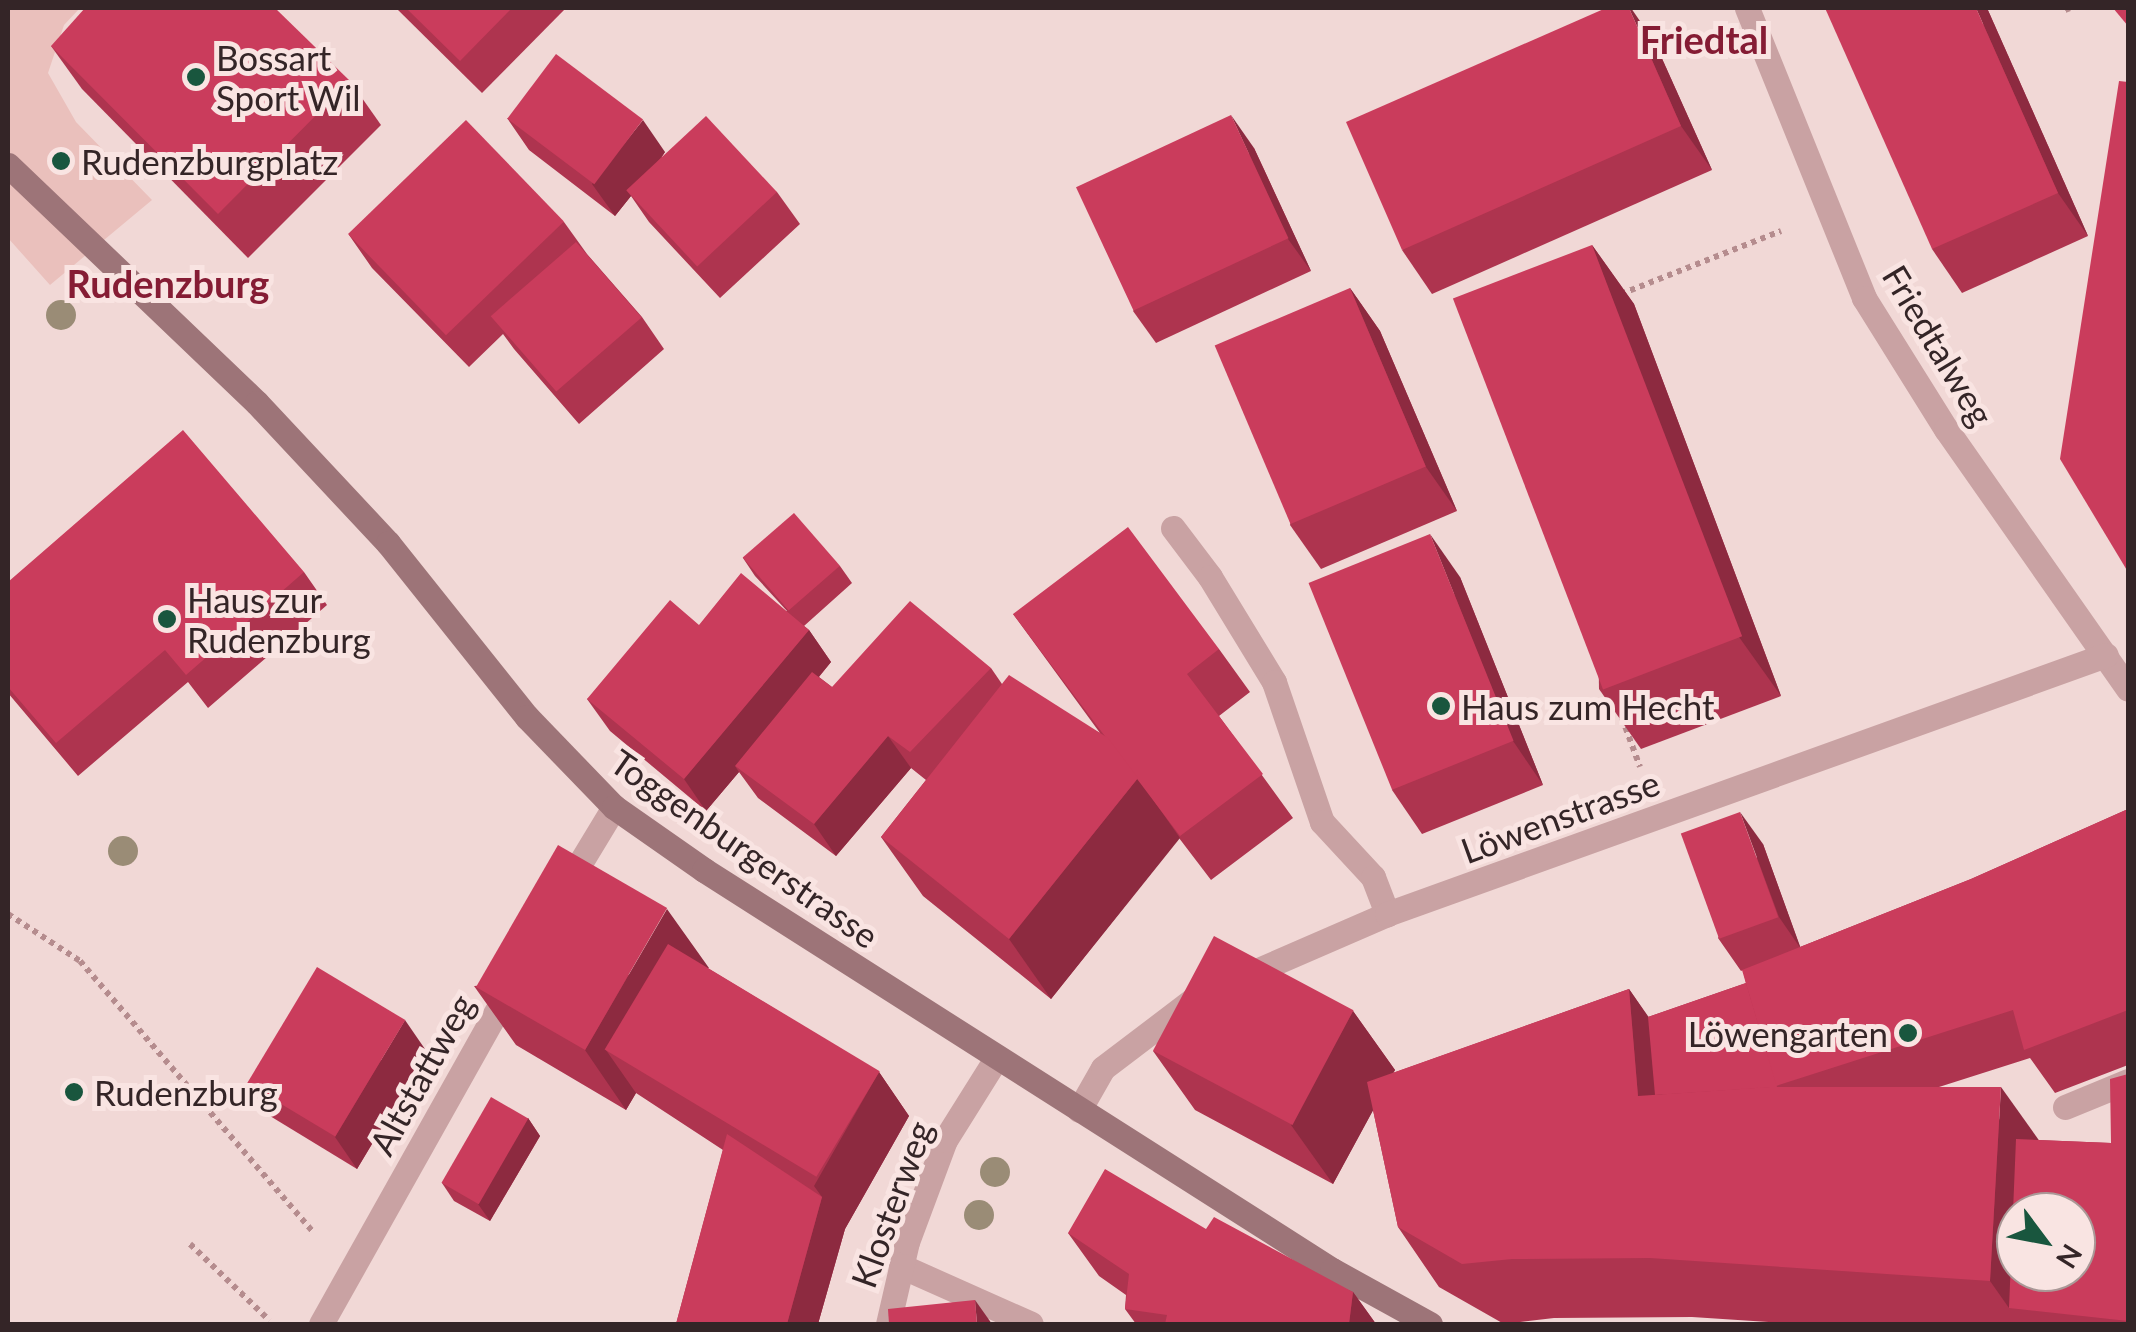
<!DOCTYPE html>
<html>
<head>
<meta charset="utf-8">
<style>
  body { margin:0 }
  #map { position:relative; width:2136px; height:1332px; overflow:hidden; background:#f1d8d6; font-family:Lato,sans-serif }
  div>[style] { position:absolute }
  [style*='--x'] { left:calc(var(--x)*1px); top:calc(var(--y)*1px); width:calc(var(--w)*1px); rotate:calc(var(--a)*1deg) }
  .plaza>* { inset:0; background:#eac0bc }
  .path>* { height:6px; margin-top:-3px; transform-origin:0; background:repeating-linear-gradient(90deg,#b58c8e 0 5px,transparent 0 10px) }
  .service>* { height:25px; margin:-12.5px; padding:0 12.5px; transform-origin:12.5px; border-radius:12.5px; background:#c9a2a3 }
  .minor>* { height:25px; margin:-12.5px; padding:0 12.5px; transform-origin:12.5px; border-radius:12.5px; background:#c9a2a3 }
  .secondary>* { height:25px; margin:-12.5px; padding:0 12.5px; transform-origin:12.5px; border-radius:12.5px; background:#9d7478 }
  .trees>* { width:30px; height:30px; margin:-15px; border-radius:50%; background:#9a8c76 }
  .wall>* { inset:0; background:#ae344f }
  .shaded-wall>* { inset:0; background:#8d2a40 }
  .building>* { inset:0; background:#ca3c5c; transform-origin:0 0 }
  .dots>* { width:28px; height:28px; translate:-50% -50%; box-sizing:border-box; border:5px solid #f9e4e2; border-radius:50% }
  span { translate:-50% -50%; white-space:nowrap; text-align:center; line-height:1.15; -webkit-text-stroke:10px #f9e4e2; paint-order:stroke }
  .poi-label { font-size:35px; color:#342527 }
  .left { translate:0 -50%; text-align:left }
  .right { translate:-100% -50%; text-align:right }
  .street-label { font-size:35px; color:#342527 }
  .neighbourhood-label { font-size:38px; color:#851c34; font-weight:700 }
  .frame { position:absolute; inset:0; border:10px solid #342527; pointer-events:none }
  .north { position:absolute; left:1996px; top:1192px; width:100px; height:100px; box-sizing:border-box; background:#f9e4e2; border:2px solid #aa9897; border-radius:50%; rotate:122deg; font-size:28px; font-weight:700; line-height:40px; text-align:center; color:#342527 }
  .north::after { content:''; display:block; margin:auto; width:35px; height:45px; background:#19563e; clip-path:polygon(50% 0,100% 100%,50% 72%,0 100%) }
</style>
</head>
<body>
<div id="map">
  <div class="plaza">
    <i style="clip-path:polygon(8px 8px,80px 8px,64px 25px,48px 73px,76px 122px,152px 200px,50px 285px,8px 238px)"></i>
  </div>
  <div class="path">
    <i style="--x:2065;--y:10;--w:5;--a:-22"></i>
    <i style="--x:1621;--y:294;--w:172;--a:-21.5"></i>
    <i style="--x:1622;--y:718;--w:52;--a:69.8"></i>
    <i style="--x:8;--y:914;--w:86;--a:33.1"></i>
    <i style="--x:80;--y:961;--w:357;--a:49.3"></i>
    <i style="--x:190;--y:1244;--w:110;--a:43.9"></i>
  </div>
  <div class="service">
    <i style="--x:1173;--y:528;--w:61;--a:52.9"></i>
    <i style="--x:1210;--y:577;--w:123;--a:58.6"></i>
    <i style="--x:1274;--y:682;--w:148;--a:71.1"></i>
    <i style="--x:1322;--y:822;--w:75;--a:47.2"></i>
    <i style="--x:1373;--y:877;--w:40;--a:69"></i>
    <i style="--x:565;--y:888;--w:95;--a:-58.8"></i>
    <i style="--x:2065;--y:1107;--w:68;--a:-22.4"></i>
    <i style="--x:901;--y:1266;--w:142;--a:24"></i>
    <i style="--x:321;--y:1324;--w:390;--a:-60.7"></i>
    <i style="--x:888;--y:1324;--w:84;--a:-77"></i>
    <i style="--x:907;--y:1242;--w:109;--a:-69.6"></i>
    <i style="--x:945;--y:1140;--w:98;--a:-57.9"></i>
  </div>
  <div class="minor">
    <i style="--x:1747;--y:8;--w:313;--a:68"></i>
    <i style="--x:1864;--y:298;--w:155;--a:58"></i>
    <i style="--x:1946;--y:429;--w:317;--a:55"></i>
    <i style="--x:1240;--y:978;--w:160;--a:-23.5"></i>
    <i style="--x:1387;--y:914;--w:764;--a:-19.81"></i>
    <i style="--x:1079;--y:1110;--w:48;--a:-60.3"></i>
    <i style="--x:1103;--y:1068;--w:119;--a:-37.2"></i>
  </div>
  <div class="secondary">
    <i style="--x:8;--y:165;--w:344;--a:43.7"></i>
    <i style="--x:257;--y:403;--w:192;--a:46.9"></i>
    <i style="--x:388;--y:543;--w:223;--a:51.4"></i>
    <i style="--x:527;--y:717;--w:125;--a:46"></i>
    <i style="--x:614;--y:807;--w:110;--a:35"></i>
    <i style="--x:704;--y:870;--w:745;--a:32.49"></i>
    <i style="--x:1332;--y:1270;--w:112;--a:28.9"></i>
  </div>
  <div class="trees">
    <i style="left:61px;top:315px"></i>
    <i style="left:123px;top:851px"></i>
    <i style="left:995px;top:1172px"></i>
    <i style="left:979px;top:1215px"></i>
  </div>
  <div class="wall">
    <i style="clip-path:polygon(396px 8px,566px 8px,482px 93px)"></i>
    <i style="clip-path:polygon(1987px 8px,2088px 236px,1962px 293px,1932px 249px)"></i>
    <i style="clip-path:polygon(1655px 43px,1712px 170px,1432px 294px,1402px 250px)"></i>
    <i style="clip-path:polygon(51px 46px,350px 81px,381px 125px,248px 258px,82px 89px)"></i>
    <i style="clip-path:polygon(507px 118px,665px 152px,662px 157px,777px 192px,800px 224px,720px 298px,649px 222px,631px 196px,615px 216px,529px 150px)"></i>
    <i style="clip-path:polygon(1254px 148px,1311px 271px,1156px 343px,1133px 311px)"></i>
    <i style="clip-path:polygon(564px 222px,587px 254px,642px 317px,664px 349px,579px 424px,514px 349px,503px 334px,469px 367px,372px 268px,349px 235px)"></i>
    <i style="clip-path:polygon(1592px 245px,1634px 304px,1781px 696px,1641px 749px,1599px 689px)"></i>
    <i style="clip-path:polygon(1350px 288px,1380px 331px,1457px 511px,1321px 569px,1290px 525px)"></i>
    <i style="clip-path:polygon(743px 558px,840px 566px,852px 583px,804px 626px,809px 630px,831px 662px,819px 677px,832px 687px,991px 668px,1002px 684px,1100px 733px,1013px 614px,1219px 649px,1250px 692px,1219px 716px,1293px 818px,1211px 880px,1179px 838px,1051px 999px,923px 896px,881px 837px,926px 780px,911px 768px,836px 856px,758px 798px,739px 772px,706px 811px,610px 731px,587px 699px,699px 625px,787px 611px,755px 576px)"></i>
    <i style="clip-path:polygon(304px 572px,327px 605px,208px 708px,188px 682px,78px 776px,8px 693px,8px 582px)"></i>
    <i style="clip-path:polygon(1460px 577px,1543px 785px,1422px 834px,1392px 790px)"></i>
    <i style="clip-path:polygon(2128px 809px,2128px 1065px,2055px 1093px,2030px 1058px,1939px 1087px,2038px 1140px,2111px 1143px,2128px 1074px,2128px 1324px,1797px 1324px,1692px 1317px,1554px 1318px,1504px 1324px,1439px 1287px,1398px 1227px,1373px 1110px,1333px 1184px,1195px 1110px,1153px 1051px,1353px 1011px,1395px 1070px,1393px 1073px,1629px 989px,1648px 1017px,1746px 983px,1743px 970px,1741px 971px,1718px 938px,1763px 844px,1800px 947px,1971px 879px)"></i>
    <i style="clip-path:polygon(709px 969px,879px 1072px,909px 1116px,845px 1229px,818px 1324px,676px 1324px,723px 1150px,636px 1093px,626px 1110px,516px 1045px,474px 986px)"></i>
    <i style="clip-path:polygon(427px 1052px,357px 1169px,270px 1116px,247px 1084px)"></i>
    <i style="clip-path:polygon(528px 1118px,540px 1136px,490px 1221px,454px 1201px,442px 1183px)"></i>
    <i style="clip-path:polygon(1206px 1229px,1353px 1292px,1376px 1324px,1136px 1324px,1125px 1309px,1126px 1295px,1099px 1276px,1068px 1233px)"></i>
  </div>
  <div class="shaded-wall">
    <i style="clip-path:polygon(1629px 8px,1631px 8px,1655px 43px,1712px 170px,1681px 126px)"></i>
    <i style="clip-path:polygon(1976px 8px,1987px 8px,2088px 236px,2058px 193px)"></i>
    <i style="clip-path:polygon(1231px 115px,1254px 148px,1311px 271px,1288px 239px)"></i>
    <i style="clip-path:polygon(643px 120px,665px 152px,632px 195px,626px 190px,631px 196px,615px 216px,592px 184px)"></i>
    <i style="clip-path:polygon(1592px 245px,1634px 304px,1781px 696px,1739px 637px)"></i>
    <i style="clip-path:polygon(1350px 288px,1380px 331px,1457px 511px,1426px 467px)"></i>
    <i style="clip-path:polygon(1430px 534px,1460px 577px,1543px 785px,1513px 741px)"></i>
    <i style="clip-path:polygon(809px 630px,831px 662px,741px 770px,735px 766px,739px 772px,706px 811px,684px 779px)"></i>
    <i style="clip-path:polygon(888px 736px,911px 768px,836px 856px,814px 824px)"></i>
    <i style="clip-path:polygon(1138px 778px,1180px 838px,1051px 999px,1009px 939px)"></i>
    <i style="clip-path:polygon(1740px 812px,1763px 844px,1801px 949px,1779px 917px)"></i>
    <i style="clip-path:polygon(667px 909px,709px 968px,606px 1050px,636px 1093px,626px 1110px,585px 1050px)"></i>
    <i style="clip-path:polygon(1629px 989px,1671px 1049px,1657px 1123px,1638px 1096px)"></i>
    <i style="clip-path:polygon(1353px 1011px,1395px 1070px,1333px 1184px,1291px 1125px)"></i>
    <i style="clip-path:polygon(405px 1020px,427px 1052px,357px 1169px,335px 1137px)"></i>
    <i style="clip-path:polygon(879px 1072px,909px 1116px,845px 1229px,818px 1324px,787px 1324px,822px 1197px,814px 1186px)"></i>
    <i style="clip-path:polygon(2001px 1087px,2043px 1146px,2009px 1308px,1990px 1281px)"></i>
    <i style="clip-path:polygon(528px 1118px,540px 1136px,490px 1221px,478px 1204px)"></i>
    <i style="clip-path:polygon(1353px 1292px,1376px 1324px,1349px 1324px)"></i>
    <i style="clip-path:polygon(975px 1300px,992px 1324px,977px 1324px)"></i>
  </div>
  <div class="building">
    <i style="clip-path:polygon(85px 8px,275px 8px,350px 81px,218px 214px,51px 46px)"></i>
    <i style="clip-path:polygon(406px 8px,512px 8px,460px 61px)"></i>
    <i style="clip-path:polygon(1606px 8px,1629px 8px,1681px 126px,1402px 250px,1346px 122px)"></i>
    <i style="clip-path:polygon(1825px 8px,1976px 8px,2058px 193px,1932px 249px)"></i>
    <i style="clip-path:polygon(2113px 8px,2128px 8px,2128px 26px)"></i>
    <i style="left:556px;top:54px;width:109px;height:81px;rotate:37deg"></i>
    <i style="clip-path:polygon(2119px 81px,2128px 82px,2128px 572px,2060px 459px)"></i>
    <i style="left:1231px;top:115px;width:136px;height:171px;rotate:65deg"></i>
    <i style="left:706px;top:116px;width:104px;height:109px;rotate:47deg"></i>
    <i style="left:466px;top:120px;width:141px;height:164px;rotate:46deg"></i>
    <i style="left:576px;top:242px;width:100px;height:113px;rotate:49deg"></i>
    <i style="left:1592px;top:245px;width:419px;height:149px;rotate:69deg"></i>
    <i style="left:1350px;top:288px;width:194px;height:147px;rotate:67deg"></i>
    <i style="clip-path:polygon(183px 430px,304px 572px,186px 675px,165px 650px,56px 743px,8px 687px,8px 582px)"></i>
    <i style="left:794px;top:513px;width:70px;height:68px;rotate:49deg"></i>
    <i style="clip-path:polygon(1128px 527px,1219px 649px,1187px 674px,1263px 774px,1180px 836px,1013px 614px)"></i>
    <i style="left:1430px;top:534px;width:223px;height:131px;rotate:68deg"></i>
    <i style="clip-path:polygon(741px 573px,809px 630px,684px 779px,587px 699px,670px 600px,699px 625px)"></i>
    <i style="clip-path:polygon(910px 601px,991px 668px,910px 752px,888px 736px,814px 824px,735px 766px,812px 672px,832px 687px)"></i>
    <i style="clip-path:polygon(1009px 675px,1108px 738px,1138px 778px,1009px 939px,881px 837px)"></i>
    <i style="clip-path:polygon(2128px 809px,2128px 1010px,2024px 1050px,2013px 1010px,1776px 1086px,1742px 970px,1971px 879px)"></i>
    <i style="left:1740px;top:812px;width:112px;height:63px;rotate:70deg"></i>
    <i style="left:558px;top:845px;width:126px;height:164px;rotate:30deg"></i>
    <i style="left:1214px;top:936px;width:158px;height:130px;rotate:28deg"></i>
    <i style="left:668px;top:944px;width:247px;height:123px;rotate:31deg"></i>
    <i style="left:317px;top:967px;width:103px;height:136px;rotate:31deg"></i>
    <i style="clip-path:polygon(1746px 983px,1777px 1087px,1655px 1095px,1648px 1017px)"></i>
    <i style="clip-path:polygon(1629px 989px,1638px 1096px,1770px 1087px,2001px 1087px,1990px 1281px,1650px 1258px,1512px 1259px,1462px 1264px,1398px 1227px,1367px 1082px)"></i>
    <i style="clip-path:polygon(evenodd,2128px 1074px,2128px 1321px,2009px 1308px,2016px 1139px,2111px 1143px,2110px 1079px,2128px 1074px,2016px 1212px,2076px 1212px,2076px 1272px,2016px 1272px,2016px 1212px)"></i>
    <i style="left:491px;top:1097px;width:43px;height:99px;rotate:30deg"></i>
    <i style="clip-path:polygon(727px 1134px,822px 1197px,787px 1324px,676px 1324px)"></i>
    <i style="clip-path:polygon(1105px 1169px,1206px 1229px,1214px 1217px,1353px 1292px,1349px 1324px,1165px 1324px,1167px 1315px,1125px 1309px,1129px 1274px,1068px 1233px)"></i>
    <i style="clip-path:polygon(975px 1300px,977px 1324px,889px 1324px,888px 1309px)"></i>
  </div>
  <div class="dots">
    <i style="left:196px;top:77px;background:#19563e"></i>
    <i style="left:61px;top:161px;background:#19563e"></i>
    <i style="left:167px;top:619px;background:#19563e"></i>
    <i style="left:1441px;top:706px;background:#19563e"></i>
    <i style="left:1908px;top:1033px;background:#19563e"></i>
    <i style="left:74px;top:1092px;background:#19563e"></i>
  </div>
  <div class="poi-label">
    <span class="left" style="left:216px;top:77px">Bossart<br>Sport Wil</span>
    <span class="left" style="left:81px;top:161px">Rudenzburgplatz</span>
    <span class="left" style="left:187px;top:619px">Haus zur<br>Rudenzburg</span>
    <span class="left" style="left:1461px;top:706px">Haus zum Hecht</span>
    <span class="right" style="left:1888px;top:1033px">Löwengarten</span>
    <span class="left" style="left:94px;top:1092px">Rudenzburg</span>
  </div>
  <div class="street-label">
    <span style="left:1939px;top:345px;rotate:59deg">Friedtalweg</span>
    <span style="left:1560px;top:816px;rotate:-20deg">Löwenstrasse</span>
    <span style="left:745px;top:848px;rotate:35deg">Toggenburgerstrasse</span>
    <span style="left:421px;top:1074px;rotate:-61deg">Altstattweg</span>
    <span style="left:891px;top:1204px;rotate:-70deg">Klosterweg</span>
  </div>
  <div class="neighbourhood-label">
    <span style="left:1704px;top:40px">Friedtal</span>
    <span style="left:168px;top:284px">Rudenzburg</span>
  </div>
  <div class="frame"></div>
  <div class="north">N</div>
</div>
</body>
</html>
